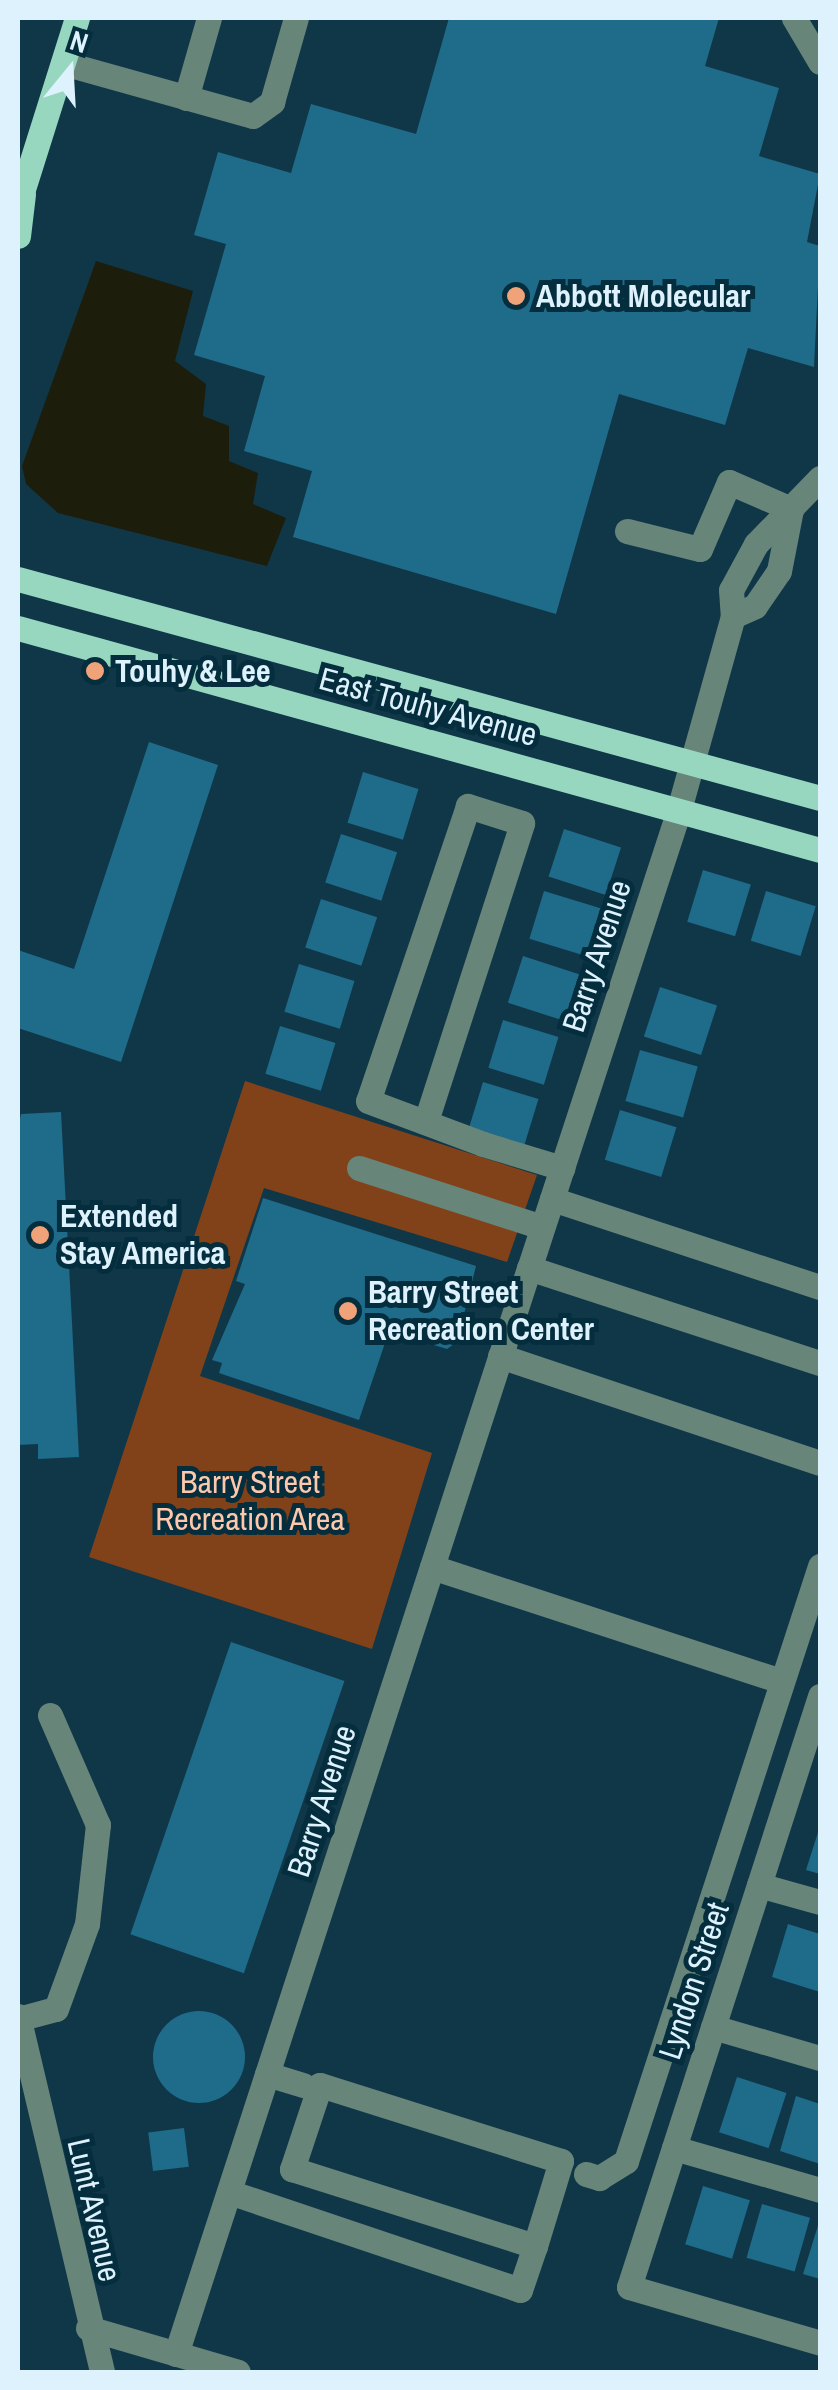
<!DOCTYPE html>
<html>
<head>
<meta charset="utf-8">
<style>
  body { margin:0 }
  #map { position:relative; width:838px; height:2390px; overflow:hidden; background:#103748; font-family:"Archivo Narrow",sans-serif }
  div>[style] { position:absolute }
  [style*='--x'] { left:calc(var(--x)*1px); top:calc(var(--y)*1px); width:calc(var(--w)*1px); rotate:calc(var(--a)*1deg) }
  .green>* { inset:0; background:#824219 }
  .water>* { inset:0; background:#1d1d0c }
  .building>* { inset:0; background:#1f6b8a; transform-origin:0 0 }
  .round { border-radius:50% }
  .path>* { height:5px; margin-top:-2.5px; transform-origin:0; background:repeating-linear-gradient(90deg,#668593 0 2.5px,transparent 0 10.5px) }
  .minor>* { height:25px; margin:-12.5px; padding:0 12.5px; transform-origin:12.5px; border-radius:12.5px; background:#678579 }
  .major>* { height:25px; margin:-12.5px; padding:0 12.5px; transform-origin:12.5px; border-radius:12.5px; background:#97d7bf }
  .dots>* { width:28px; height:28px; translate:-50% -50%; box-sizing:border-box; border:5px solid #042d3d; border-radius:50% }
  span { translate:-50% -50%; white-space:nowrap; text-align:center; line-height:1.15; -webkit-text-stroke:10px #042d3d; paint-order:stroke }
  .poi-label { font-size:32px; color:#def2fd; font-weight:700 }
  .left { translate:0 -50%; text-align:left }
  .street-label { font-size:32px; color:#def2fd }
  .park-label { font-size:32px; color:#fdc8ab }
  .frame { position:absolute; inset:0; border:20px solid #def2fd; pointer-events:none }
  .north { position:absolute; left:20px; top:20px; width:100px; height:100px; -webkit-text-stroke:8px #042d3d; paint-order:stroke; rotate:18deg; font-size:28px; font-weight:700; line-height:40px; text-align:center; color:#def2fd }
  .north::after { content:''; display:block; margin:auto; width:35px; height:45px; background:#def2fd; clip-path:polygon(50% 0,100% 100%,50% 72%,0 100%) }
</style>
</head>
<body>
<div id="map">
  <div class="green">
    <i style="clip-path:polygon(245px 1081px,537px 1175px,507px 1262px,264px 1188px,200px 1376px,432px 1453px,372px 1649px,89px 1557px)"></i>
  </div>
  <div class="water">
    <i style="clip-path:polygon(96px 261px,193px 291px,175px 361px,206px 384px,203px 416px,229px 426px,229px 461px,258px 473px,253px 504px,286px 518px,267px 566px,58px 513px,26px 484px,22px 466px)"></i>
  </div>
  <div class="building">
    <i style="clip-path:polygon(449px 18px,719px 18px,705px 66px,779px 88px,759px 156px,820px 174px,807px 242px,820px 246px,814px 367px,748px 348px,725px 425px,619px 394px,556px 614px,293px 537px,312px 471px,244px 451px,265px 376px,194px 355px,226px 244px,194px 235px,218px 152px,291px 173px,311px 104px,416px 134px)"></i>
    <i style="clip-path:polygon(149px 742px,218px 765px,121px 1062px,18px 1028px,18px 950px,74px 969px)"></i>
    <i style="left:363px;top:772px;width:58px;height:53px;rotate:17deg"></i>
    <i style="left:564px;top:829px;width:60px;height:50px;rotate:18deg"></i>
    <i style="left:341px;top:834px;width:59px;height:51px;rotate:18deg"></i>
    <i style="left:703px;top:870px;width:50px;height:54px;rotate:17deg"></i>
    <i style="left:544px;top:891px;width:59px;height:50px;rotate:17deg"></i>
    <i style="left:766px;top:891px;width:52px;height:52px;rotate:17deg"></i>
    <i style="left:321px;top:899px;width:59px;height:51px;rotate:18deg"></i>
    <i style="left:523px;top:956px;width:59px;height:49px;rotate:18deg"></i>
    <i style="left:299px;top:964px;width:58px;height:50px;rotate:17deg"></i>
    <i style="left:660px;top:987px;width:60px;height:52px;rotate:18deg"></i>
    <i style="left:503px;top:1020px;width:58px;height:50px;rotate:17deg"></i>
    <i style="left:280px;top:1026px;width:58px;height:50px;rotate:17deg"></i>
    <i style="left:640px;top:1050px;width:60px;height:53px;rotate:16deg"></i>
    <i style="left:483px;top:1082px;width:58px;height:50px;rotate:17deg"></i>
    <i style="left:620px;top:1110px;width:59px;height:52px;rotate:17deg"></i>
    <i style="clip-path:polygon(61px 1112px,79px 1457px,38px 1459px,38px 1444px,18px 1445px,18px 1127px,21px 1114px)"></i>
    <i style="clip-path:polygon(263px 1198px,476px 1266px,457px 1342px,447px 1349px,377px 1328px,387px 1337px,359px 1420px,219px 1373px,222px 1363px,212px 1360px,245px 1284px,236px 1281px)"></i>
    <i style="left:231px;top:1642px;width:120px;height:309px;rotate:19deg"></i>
    <i style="clip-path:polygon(820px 1826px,820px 1874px,806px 1870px)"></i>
    <i style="clip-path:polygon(788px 1924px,820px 1934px,820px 1992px,772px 1977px)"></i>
    <i class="round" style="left:153px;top:2011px;width:92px;height:92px"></i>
    <i style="left:737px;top:2077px;width:52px;height:58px;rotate:18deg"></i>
    <i style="clip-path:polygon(796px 2096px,820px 2104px,820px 2164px,780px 2151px)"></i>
    <i style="left:184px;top:2128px;width:39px;height:36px;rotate:83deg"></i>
    <i style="left:703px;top:2186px;width:49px;height:61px;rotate:17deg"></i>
    <i style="left:762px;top:2204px;width:50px;height:56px;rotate:16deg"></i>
    <i style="clip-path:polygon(820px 2219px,820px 2279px,803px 2274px)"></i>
  </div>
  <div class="path">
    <i style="--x:18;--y:76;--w:1;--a:0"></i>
  </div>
  <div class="minor">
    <i style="--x:794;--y:18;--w:51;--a:59.4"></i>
    <i style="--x:63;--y:63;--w:197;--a:15.6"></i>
    <i style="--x:253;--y:116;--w:24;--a:-36"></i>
    <i style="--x:272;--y:102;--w:87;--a:-74.1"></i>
    <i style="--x:186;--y:98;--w:83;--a:-74"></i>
    <i style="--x:820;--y:478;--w:92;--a:134.1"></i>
    <i style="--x:756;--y:544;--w:52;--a:118.5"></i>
    <i style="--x:731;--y:590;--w:26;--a:86"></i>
    <i style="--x:733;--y:616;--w:201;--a:105.6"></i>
    <i style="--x:679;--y:810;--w:482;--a:108.1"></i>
    <i style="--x:529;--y:1268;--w:306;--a:18.1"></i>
    <i style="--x:627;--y:531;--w:75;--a:13.9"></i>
    <i style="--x:700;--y:549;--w:73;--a:-66.6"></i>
    <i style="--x:729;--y:482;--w:68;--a:23.5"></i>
    <i style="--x:733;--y:616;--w:24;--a:-24"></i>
    <i style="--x:755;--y:606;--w:42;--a:-55.6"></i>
    <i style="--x:779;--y:571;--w:63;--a:-79"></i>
    <i style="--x:426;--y:1121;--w:313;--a:-72.1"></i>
    <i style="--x:522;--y:823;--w:57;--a:-162.5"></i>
    <i style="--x:468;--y:806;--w:311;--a:108.7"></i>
    <i style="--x:368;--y:1101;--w:123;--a:20.5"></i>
    <i style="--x:483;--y:1144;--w:83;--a:16.9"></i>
    <i style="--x:359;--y:1168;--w:192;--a:17.9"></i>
    <i style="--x:552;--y:1199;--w:282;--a:18.2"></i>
    <i style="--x:500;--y:1356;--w:337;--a:18.5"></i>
    <i style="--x:432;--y:1567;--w:366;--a:18.1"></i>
    <i style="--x:820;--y:1696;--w:621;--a:107.91"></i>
    <i style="--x:629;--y:2287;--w:199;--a:16.3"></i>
    <i style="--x:759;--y:1885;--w:63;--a:15.6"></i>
    <i style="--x:18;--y:2016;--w:366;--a:76.7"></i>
    <i style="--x:18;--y:2019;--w:39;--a:-15"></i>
    <i style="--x:56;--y:2009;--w:90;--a:-70"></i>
    <i style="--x:87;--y:1924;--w:100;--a:-83.7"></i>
    <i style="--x:98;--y:1825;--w:120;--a:-113.6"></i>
    <i style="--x:713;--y:2027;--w:111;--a:16.2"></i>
    <i style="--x:267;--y:2074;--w:38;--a:17"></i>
    <i style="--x:674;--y:2148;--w:152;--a:16"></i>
    <i style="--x:586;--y:2174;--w:14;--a:17"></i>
    <i style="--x:599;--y:2178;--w:32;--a:-32"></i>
    <i style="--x:626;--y:2161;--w:626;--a:-71.94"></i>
    <i style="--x:229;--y:2192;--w:307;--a:18.6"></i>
    <i style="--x:520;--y:2290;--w:46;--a:-71.2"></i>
    <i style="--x:535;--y:2246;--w:89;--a:-73"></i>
    <i style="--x:561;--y:2161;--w:253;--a:-162.5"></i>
    <i style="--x:320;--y:2085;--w:89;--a:108.4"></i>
    <i style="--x:292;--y:2169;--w:255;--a:17.6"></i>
    <i style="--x:88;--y:2328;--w:156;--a:16.3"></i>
    <i style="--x:176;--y:2354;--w:1142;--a:-71.99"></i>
  </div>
  <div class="major">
    <i style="--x:18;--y:205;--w:196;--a:-72.5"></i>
    <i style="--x:18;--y:236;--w:42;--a:-83.2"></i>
    <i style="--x:18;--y:579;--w:831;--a:15.27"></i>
    <i style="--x:18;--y:628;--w:832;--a:15.47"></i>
  </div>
  <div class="dots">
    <i style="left:516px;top:296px;background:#f0a278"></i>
    <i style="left:95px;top:671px;background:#f0a278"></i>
    <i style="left:40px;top:1235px;background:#f0a278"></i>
    <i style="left:348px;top:1311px;background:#f0a278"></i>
  </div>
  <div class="poi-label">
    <span class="left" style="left:536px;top:296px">Abbott Molecular</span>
    <span class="left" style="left:115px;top:671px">Touhy &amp; Lee</span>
    <span class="left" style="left:60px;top:1235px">Extended<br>Stay America</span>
    <span class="left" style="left:368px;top:1311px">Barry Street<br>Recreation Center</span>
  </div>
  <div class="street-label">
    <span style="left:428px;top:707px;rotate:15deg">East Touhy Avenue</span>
    <span style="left:597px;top:956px;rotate:-72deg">Barry Avenue</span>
    <span style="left:322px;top:1801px;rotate:-72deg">Barry Avenue</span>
    <span style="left:694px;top:1981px;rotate:-72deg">Lyndon Street</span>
    <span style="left:94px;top:2210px;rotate:77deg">Lunt Avenue</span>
  </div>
  <div class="park-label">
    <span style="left:250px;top:1501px">Barry Street<br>Recreation Area</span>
  </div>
  <div class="frame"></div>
  <div class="north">N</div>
</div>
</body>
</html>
